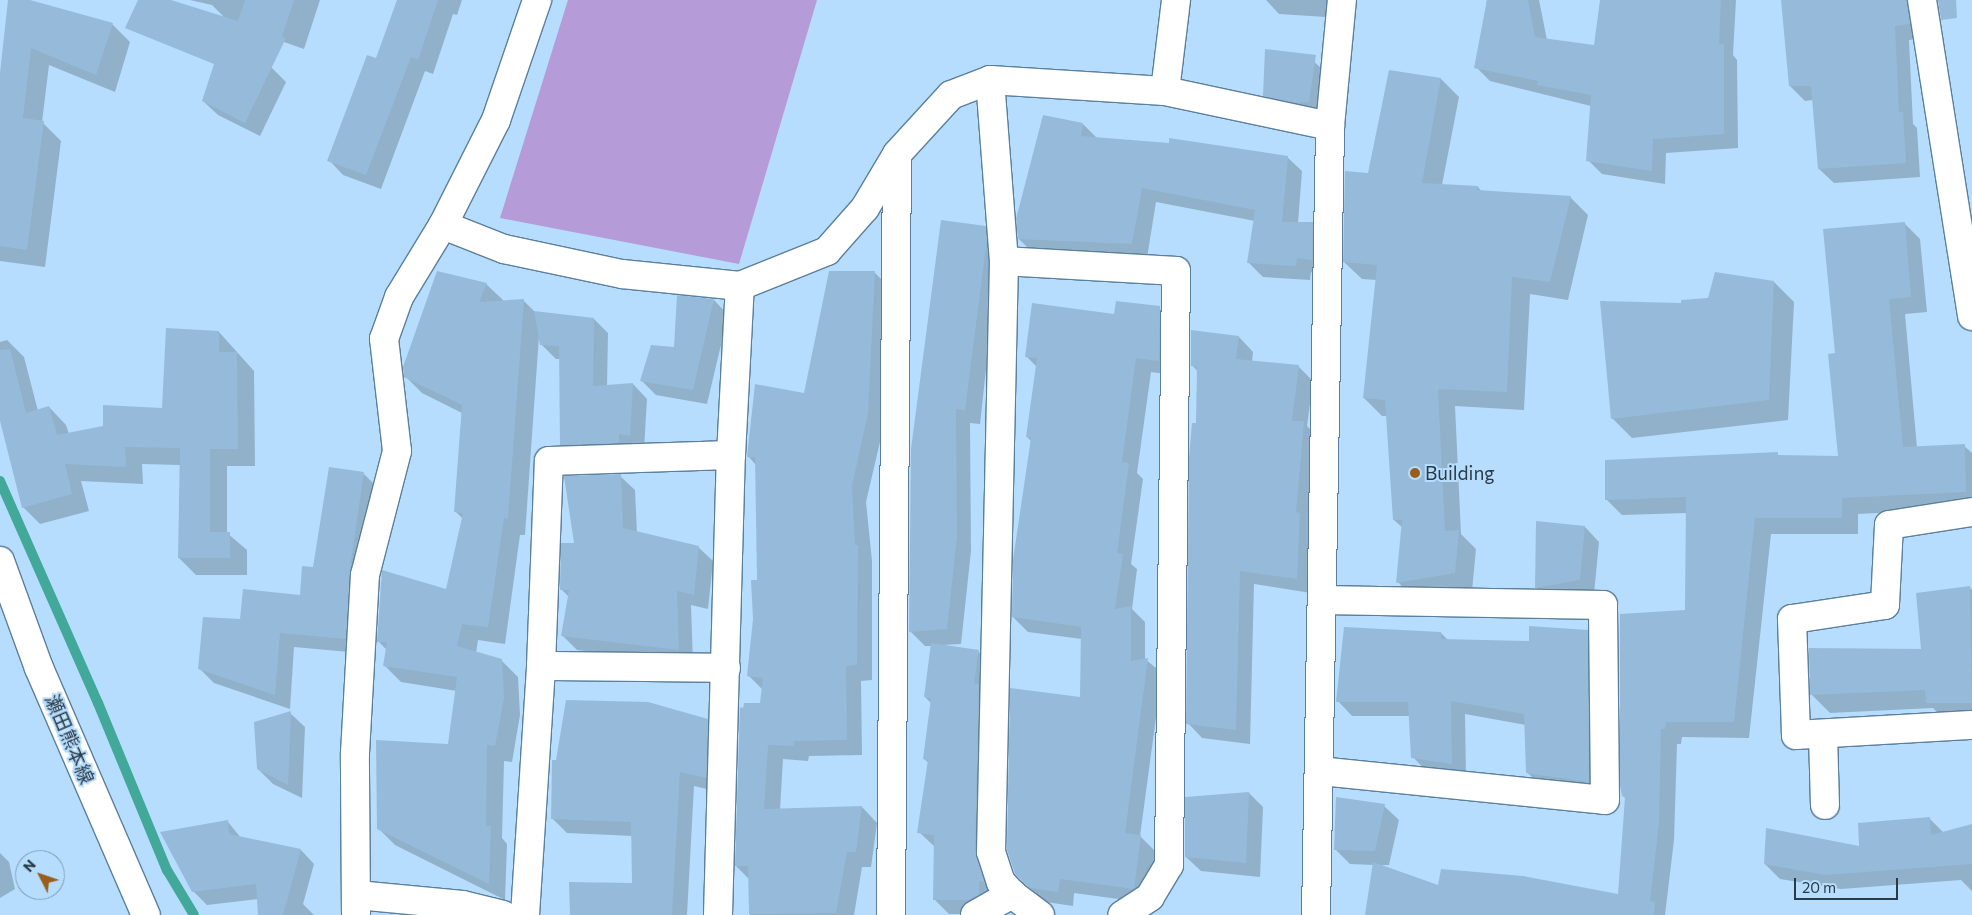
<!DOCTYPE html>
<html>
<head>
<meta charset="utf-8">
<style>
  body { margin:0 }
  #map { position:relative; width:1972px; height:915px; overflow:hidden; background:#b6ddfd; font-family:Commissioner,"Noto Sans JP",sans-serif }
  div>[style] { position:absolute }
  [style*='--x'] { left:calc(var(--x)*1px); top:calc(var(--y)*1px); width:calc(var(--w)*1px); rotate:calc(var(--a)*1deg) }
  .green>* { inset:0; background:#b59cd8 }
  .shadow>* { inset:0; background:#0003 }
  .stream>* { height:10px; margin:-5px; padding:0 5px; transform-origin:5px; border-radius:5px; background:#42a89a }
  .building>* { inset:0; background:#96bbda }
  .roads { filter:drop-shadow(1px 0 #5b7f9c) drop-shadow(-1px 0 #5b7f9c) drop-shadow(0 1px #5b7f9c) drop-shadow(0 -1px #5b7f9c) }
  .minor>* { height:28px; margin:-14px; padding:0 14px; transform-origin:14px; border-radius:14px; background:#fff }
  .major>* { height:28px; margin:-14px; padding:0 14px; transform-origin:14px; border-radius:14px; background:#fff }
  .dots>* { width:14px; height:14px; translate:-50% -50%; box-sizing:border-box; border:2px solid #b6ddfd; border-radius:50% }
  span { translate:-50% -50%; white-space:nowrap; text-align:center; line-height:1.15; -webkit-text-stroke:4px #b6ddfd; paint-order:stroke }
  .poi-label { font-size:19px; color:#2a3a46 }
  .left { translate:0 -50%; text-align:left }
  .street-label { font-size:19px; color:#2a3a46 }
  .north { position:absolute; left:15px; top:850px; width:50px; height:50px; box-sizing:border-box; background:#b6ddfd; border:1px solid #7e9cb4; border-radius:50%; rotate:311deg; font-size:14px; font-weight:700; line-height:20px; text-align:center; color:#2a3a46 }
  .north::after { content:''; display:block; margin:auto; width:18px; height:22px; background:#995e1e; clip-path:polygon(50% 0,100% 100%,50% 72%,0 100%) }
  .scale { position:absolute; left:1794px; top:878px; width:104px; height:22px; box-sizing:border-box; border:2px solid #2a3a46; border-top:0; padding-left:6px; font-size:15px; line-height:18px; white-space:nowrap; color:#2a3a46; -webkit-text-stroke:4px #b6ddfd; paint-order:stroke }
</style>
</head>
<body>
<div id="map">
  <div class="green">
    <i style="clip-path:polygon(568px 0,817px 0,739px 264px,500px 218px)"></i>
  </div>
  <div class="shadow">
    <i style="clip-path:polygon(10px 0,112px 24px,130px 42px,115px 92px,49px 65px,42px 122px,61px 141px,45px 267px,0 261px,0 81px)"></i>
    <i style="clip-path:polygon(190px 0,320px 0,304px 49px,230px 23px,212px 5px)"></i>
    <i style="clip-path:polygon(398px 0,462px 0,457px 15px,453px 14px,433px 74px,425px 71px,381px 189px,343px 175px,329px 160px,377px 60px)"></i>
    <i style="clip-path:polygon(1266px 0,1327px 0,1326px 17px,1279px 14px)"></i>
    <i style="clip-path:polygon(1487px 0,1539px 0,1547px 40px,1595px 47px,1601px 0,1736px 0,1733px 55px,1737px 60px,1738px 148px,1666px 153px,1665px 184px,1602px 174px,1588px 160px,1591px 106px,1490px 81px,1476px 67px)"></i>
    <i style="clip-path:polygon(1782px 0,1919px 0,1924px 38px,1909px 40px,1913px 124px,1917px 128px,1920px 177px,1834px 183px,1819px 169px,1813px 100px,1805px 101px,1790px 86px)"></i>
    <i style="clip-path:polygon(1308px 56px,1323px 70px,1320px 116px,1279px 110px,1264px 95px)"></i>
    <i style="clip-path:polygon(271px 67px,286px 82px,260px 136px,218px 115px,203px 101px)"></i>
    <i style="clip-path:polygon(1390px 71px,1441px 79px,1459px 97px,1442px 185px,1478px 187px,1482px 192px,1570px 197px,1588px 215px,1568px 300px,1530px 294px,1524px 410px,1455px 406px,1461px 534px,1476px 549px,1472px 591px,1415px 600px,1398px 582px,1403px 528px,1394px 520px,1388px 416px,1382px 416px,1364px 398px,1377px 280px,1362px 279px,1344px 262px,1369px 175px)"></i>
    <i style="clip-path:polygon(1083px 124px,1098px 139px,1287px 157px,1302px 171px,1298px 223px,1312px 223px,1327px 238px,1326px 274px,1311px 272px,1310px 280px,1263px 277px,1248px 262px,1255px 221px,1156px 202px,1147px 258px,1034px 254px,1019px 239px)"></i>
    <i style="clip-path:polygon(1904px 223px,1920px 239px,1927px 312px,1905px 314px,1917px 448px,1964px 446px,1972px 453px,1972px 508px,1858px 514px,1858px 534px,1771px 534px,1749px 738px,1682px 737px,1681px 744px,1677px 744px,1674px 840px,1665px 915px,1366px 915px,1374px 865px,1350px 864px,1336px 850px,1384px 806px,1399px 820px,1389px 865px,1380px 865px,1439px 886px,1619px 896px,1626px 799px,1623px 796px,1686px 611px,1687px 513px,1622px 515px,1606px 499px,1777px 454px,1780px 457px,1839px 457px,1836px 354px)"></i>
    <i style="clip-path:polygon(985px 227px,1000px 242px,980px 424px,970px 423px,971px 551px,961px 644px,942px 645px,978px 651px,993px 666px,998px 896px,984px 914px,949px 914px,934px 899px,935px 847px,919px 832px,929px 763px,924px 759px,932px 704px,925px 697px,932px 646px,925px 646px,910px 631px)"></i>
    <i style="clip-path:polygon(874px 272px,890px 288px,883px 429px,866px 502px,872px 561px,872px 680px,861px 681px,862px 755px,809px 756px,808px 761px,783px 759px,780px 810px,862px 807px,877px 823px,871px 867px,862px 867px,854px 915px,750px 915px,749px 879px,736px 866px,763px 690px,748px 675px,758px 581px,756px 465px,748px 456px,805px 395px)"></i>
    <i style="clip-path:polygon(1774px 282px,1794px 302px,1788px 420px,1632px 438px,1612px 418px,1682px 304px)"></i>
    <i style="clip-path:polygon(486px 284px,504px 301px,523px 300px,536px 313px,594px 319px,608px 333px,607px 386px,633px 384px,647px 399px,644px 450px,575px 459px,561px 444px,561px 359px,556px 359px,541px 344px,539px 336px,525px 535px,520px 535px,505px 644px,478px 640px,476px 653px,501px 660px,518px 677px,520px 715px,512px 762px,504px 761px,502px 838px,507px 844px,505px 900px,395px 845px,378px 828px,449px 746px,457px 691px,401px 682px,384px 665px,387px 650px,378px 641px,447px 591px,463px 519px,455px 511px,462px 413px,422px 393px,405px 376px)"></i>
    <i style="clip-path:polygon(714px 300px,728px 315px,707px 404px,656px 395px,642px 381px,675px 348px)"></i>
    <i style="clip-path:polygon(1159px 308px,1174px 322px,1173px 375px,1151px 372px,1137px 473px,1143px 479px,1131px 564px,1137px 569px,1132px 609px,1145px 622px,1145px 659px,1162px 673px,1140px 836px,1155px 851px,1148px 903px,1074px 893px,1073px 906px,1046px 902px,1023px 882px,1081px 698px,1082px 639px,1028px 632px,1013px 617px,1032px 442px,1027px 437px,1037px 367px,1026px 356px,1115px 316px)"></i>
    <i style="clip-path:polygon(219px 332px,254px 371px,255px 466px,227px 466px,227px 533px,247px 550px,247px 575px,196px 575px,179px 558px,180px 465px,142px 464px,143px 484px,81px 481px,89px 511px,40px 524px,23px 507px,0 416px,0 342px,7px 340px,24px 357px,38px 411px,49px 407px,66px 425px,69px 434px,104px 427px,163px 409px)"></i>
    <i style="clip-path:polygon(1192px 332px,1239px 337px,1253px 352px,1252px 362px,1298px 366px,1313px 381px,1307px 426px,1318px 437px,1311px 593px,1254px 584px,1250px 744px,1202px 738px,1188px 723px,1198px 372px,1192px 365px)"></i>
    <i style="clip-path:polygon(364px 474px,378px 488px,360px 653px,294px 647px,290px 709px,214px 683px,199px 668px,242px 620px,301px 596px)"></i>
    <i style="clip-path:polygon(620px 476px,635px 490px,637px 533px,698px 547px,713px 561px,708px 609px,691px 605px,693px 664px,577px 650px,563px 636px,569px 597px,561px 589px,575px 544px)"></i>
    <i style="clip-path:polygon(1585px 527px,1599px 542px,1594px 594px,1551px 602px,1536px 587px)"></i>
    <i style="clip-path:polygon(1969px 587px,1972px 590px,1972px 721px,1946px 721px,1933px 708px,1830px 713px,1812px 695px,1923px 650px)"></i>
    <i style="clip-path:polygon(1587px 631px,1602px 646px,1603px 796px,1542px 787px,1527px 772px,1526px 725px,1465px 714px,1466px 778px,1427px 772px,1413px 757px,1410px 716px,1352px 716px,1338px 701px,1441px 633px,1448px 640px,1531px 642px)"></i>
    <i style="clip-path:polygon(290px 713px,305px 727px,302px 798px,273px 784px,258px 769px)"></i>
    <i style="clip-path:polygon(707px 720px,722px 735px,720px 792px,694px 786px,687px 915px,571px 915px,633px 884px,633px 836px,567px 833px,552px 818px)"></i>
    <i style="clip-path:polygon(1249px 793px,1263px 807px,1260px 877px,1201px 871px,1186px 857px)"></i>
    <i style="clip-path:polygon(1930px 819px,1944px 833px,1972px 825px,1972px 891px,1961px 880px,1841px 889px,1780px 879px,1765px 864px,1860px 847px)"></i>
    <i style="clip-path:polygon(228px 822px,241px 838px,301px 850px,314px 864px,303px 904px,314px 915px,259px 915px,258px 899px,207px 905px,193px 891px)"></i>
    <i style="clip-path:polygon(0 853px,9px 862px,15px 889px,0 898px)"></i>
  </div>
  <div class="stream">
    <i style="--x:0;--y:481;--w:243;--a:66.2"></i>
    <i style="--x:98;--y:703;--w:181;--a:67.6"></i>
    <i style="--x:167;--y:870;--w:52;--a:59"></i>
  </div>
  <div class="building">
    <i style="clip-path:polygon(8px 0,30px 0,113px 23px,96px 75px,31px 48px,23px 118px,44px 121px,27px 250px,0 246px,0 73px)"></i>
    <i style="clip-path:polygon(138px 0,171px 0,238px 21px,245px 0,294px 0,282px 37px,286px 38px,245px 123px,202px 101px,214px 64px,125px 28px)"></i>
    <i style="clip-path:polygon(397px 0,438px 0,418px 60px,411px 57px,366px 175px,327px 161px,367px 55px,376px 58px)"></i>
    <i style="clip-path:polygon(1487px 0,1528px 0,1535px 37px,1594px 45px,1600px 0,1721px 0,1719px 44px,1724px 44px,1724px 134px,1653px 139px,1652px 171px,1586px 161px,1591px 95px,1537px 85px,1538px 81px,1474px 68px)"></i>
    <i style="clip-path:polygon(1781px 0,1907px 0,1910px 24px,1895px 26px,1899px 112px,1903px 112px,1906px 163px,1818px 169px,1811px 86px,1789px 86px)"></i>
    <i style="clip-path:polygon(1938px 0,1956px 0,1957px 18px,1941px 20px)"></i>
    <i style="clip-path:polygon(1265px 49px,1316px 55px,1309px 102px,1295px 103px,1263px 96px)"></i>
    <i style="clip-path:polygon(1389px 70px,1441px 78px,1422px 183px,1478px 186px,1477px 190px,1571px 196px,1550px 282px,1512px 277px,1507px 392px,1438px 389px,1445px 531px,1459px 530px,1455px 573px,1396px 583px,1402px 520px,1393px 520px,1385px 400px,1363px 398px,1377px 265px,1343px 262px,1345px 171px,1368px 173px)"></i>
    <i style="clip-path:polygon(1043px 115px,1083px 123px,1081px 136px,1169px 143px,1169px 138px,1288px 156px,1282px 222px,1313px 222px,1312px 260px,1297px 258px,1296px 266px,1247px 263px,1255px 210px,1142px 188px,1132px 244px,1018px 239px,1016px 219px)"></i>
    <i style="clip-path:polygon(941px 220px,986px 226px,987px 239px,965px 410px,956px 409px,957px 536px,947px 629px,909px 632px,911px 449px)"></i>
    <i style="clip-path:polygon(1905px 222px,1911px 297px,1889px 299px,1903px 447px,1965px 444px,1966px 492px,1842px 498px,1842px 518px,1755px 518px,1734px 722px,1666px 722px,1665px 729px,1661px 729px,1659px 823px,1650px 901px,1655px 902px,1654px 915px,1365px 915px,1373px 862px,1438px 885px,1441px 869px,1523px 876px,1618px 894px,1625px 797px,1622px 796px,1620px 786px,1620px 614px,1685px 610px,1686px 497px,1605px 500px,1605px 460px,1778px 452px,1778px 455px,1838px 456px,1828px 354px,1835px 353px,1823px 229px)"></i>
    <i style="clip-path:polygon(437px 271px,487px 283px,479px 302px,524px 299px,508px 519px,504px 518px,488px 627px,462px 624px,457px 646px,502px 659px,504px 698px,495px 746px,487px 745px,486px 826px,491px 826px,489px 884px,377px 829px,376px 740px,448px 744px,457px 677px,383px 666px,387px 642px,377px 642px,382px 570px,446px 589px,463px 513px,454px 512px,462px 405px,404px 377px,403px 367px)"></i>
    <i style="clip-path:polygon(829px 271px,875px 271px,868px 413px,852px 486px,855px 545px,858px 545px,857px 665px,846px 666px,847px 740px,794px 741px,794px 746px,768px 745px,764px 809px,862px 806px,856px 852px,847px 852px,836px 913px,749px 914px,748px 866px,735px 866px,740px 707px,743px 708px,744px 703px,760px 703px,763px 678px,747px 676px,753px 619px,751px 580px,757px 580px,755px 457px,747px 457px,755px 384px,804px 393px)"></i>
    <i style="clip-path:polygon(1715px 272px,1774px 281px,1769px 400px,1611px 419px,1600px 301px,1681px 303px,1681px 300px,1708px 298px)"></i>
    <i style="clip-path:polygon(677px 295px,714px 299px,693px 390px,640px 381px,651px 345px,674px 347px)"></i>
    <i style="clip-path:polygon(1116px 301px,1160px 306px,1159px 361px,1136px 358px,1122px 462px,1129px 463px,1117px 553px,1123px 554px,1115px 609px,1131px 606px,1131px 661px,1148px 658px,1125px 833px,1141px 835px,1134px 889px,1060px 879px,1058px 892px,1030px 888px,1023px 882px,1015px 874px,1007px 850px,1010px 688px,1080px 697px,1081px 627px,1012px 617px,1013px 560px,1031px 438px,1026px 437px,1037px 358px,1025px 357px,1032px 303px,1114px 314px)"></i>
    <i style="clip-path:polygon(534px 311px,594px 318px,593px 386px,633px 383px,630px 436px,619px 434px,619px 443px,560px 445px,559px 346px,540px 345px)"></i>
    <i style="clip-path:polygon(166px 328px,219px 331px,219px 352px,237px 352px,238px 449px,210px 449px,210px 532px,230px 532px,230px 558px,178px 558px,180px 448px,125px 447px,126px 467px,65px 464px,72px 494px,22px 508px,0 421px,0 350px,10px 349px,26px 413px,49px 406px,57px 435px,103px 426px,103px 405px,162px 408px)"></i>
    <i style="clip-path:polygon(1191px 330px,1239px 336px,1236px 359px,1299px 365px,1292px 421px,1304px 421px,1296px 512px,1300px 513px,1297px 579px,1240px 571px,1236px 730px,1186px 724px,1189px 458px,1192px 423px,1196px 423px,1197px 367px,1191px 366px)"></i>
    <i style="clip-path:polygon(329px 467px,364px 472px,351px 561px,346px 639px,280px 633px,275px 695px,198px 669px,203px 617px,240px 619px,243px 589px,300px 595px,302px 566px,313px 567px)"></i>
    <i style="clip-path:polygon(621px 474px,623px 528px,699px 546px,694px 595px,677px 591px,679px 650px,561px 636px,569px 590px,560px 590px,561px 543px,574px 543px,564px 476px)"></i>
    <i style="clip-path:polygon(1536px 521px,1585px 526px,1580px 580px,1535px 588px)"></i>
    <i style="clip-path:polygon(1970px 586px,1972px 703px,1926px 703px,1925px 690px,1810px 695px,1809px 648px,1921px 649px,1916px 593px)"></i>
    <i style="clip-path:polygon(1529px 626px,1588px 630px,1589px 782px,1526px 773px,1524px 714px,1451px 701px,1452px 764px,1411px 758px,1408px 702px,1336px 702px,1344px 627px,1441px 632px,1441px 639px,1529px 641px)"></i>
    <i style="clip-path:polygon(931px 643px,979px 650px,974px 683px,979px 684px,975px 852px,985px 882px,979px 881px,979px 895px,969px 900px,933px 900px,934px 835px,917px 833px,928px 760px,923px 759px,931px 698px,924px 697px)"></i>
    <i style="clip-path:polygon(566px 700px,648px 702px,708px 719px,706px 778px,680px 772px,672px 915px,570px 915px,569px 882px,632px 883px,631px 822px,551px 819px,552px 760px,556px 760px)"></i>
    <i style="clip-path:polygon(291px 711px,288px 785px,257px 769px,254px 722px)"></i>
    <i style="clip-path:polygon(1249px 792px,1246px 863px,1185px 857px,1185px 797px)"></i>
    <i style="clip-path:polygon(1336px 797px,1385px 804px,1375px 851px,1334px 850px)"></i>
    <i style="clip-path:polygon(1930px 817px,1931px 835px,1972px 824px,1972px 864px,1825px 875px,1764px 864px,1766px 828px,1859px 846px,1858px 823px)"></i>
    <i style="clip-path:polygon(228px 820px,229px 834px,301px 849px,283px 915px,258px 915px,256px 884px,192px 892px,160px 832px)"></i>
  </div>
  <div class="roads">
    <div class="minor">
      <i style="--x:1922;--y:0;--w:320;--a:81"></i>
      <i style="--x:990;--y:80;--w:182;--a:85.6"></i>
      <i style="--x:1004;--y:261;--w:591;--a:91.26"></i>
      <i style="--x:991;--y:852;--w:32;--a:72"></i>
      <i style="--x:1001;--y:882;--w:16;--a:47"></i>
      <i style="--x:1012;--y:894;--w:35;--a:37"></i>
      <i style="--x:1165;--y:91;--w:92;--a:-83.1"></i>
      <i style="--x:443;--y:225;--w:66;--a:21.5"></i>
      <i style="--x:504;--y:249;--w:121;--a:12"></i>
      <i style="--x:622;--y:274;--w:119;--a:5.8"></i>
      <i style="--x:740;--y:286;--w:94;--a:-21.9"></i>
      <i style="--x:827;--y:251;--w:57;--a:-48.5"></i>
      <i style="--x:865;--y:208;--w:63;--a:-59.3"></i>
      <i style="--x:897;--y:154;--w:80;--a:-47.5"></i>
      <i style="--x:951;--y:95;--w:42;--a:-21"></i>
      <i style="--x:990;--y:80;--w:175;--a:3.6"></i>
      <i style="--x:1165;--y:91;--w:169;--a:12"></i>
      <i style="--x:1004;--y:261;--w:172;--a:3.3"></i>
      <i style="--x:1176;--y:271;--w:594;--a:90.68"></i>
      <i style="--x:1169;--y:865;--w:37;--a:121"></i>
      <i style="--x:1150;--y:897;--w:33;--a:147"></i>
      <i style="--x:1972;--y:512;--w:84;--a:171.1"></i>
      <i style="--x:1889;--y:525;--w:80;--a:92.9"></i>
      <i style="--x:1885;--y:605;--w:94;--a:171.4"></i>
      <i style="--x:1792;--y:619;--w:116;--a:88"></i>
      <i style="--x:1796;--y:735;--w:176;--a:-3.3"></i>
      <i style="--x:541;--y:666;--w:185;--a:0.6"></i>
      <i style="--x:1823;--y:734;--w:71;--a:88.4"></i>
      <i style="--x:1320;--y:771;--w:286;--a:5.8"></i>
      <i style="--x:1605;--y:800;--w:195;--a:-90.6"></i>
      <i style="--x:1603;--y:605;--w:280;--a:-179"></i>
      <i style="--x:357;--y:895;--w:106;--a:5.4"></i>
      <i style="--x:463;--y:905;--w:41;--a:14"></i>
      <i style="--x:356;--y:915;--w:162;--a:-90.4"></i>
      <i style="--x:355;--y:753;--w:178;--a:-86.8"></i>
      <i style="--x:365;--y:575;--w:128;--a:-75.5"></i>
      <i style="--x:397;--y:451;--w:113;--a:-96.6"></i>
      <i style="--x:384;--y:339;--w:45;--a:-70.3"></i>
      <i style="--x:399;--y:297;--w:84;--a:-58.6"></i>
      <i style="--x:443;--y:225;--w:118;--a:-63.2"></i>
      <i style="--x:496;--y:120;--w:127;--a:-71.1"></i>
      <i style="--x:525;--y:915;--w:250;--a:-86.3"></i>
      <i style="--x:541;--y:666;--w:205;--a:-87.8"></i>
      <i style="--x:549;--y:461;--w:182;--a:-1.9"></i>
      <i style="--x:718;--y:915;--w:460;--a:-88.4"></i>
      <i style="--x:731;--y:455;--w:169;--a:-87"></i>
      <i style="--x:891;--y:915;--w:760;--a:-89.55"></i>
      <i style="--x:975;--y:915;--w:43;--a:-29.6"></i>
      <i style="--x:1316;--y:915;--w:789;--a:-88.98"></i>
      <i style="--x:1330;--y:126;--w:127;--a:-84.6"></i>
    </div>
    <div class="major">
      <i style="--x:0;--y:561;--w:114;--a:70"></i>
      <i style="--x:39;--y:668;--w:269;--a:66.6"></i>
    </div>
  </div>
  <div class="dots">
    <i style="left:1415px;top:473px;background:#995e1e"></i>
  </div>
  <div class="poi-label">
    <span class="left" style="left:1425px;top:473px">Building</span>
  </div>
  <div class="street-label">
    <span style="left:70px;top:739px;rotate:67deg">瀬田熊本線</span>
  </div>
  <div class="north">N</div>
  <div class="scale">20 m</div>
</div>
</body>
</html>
